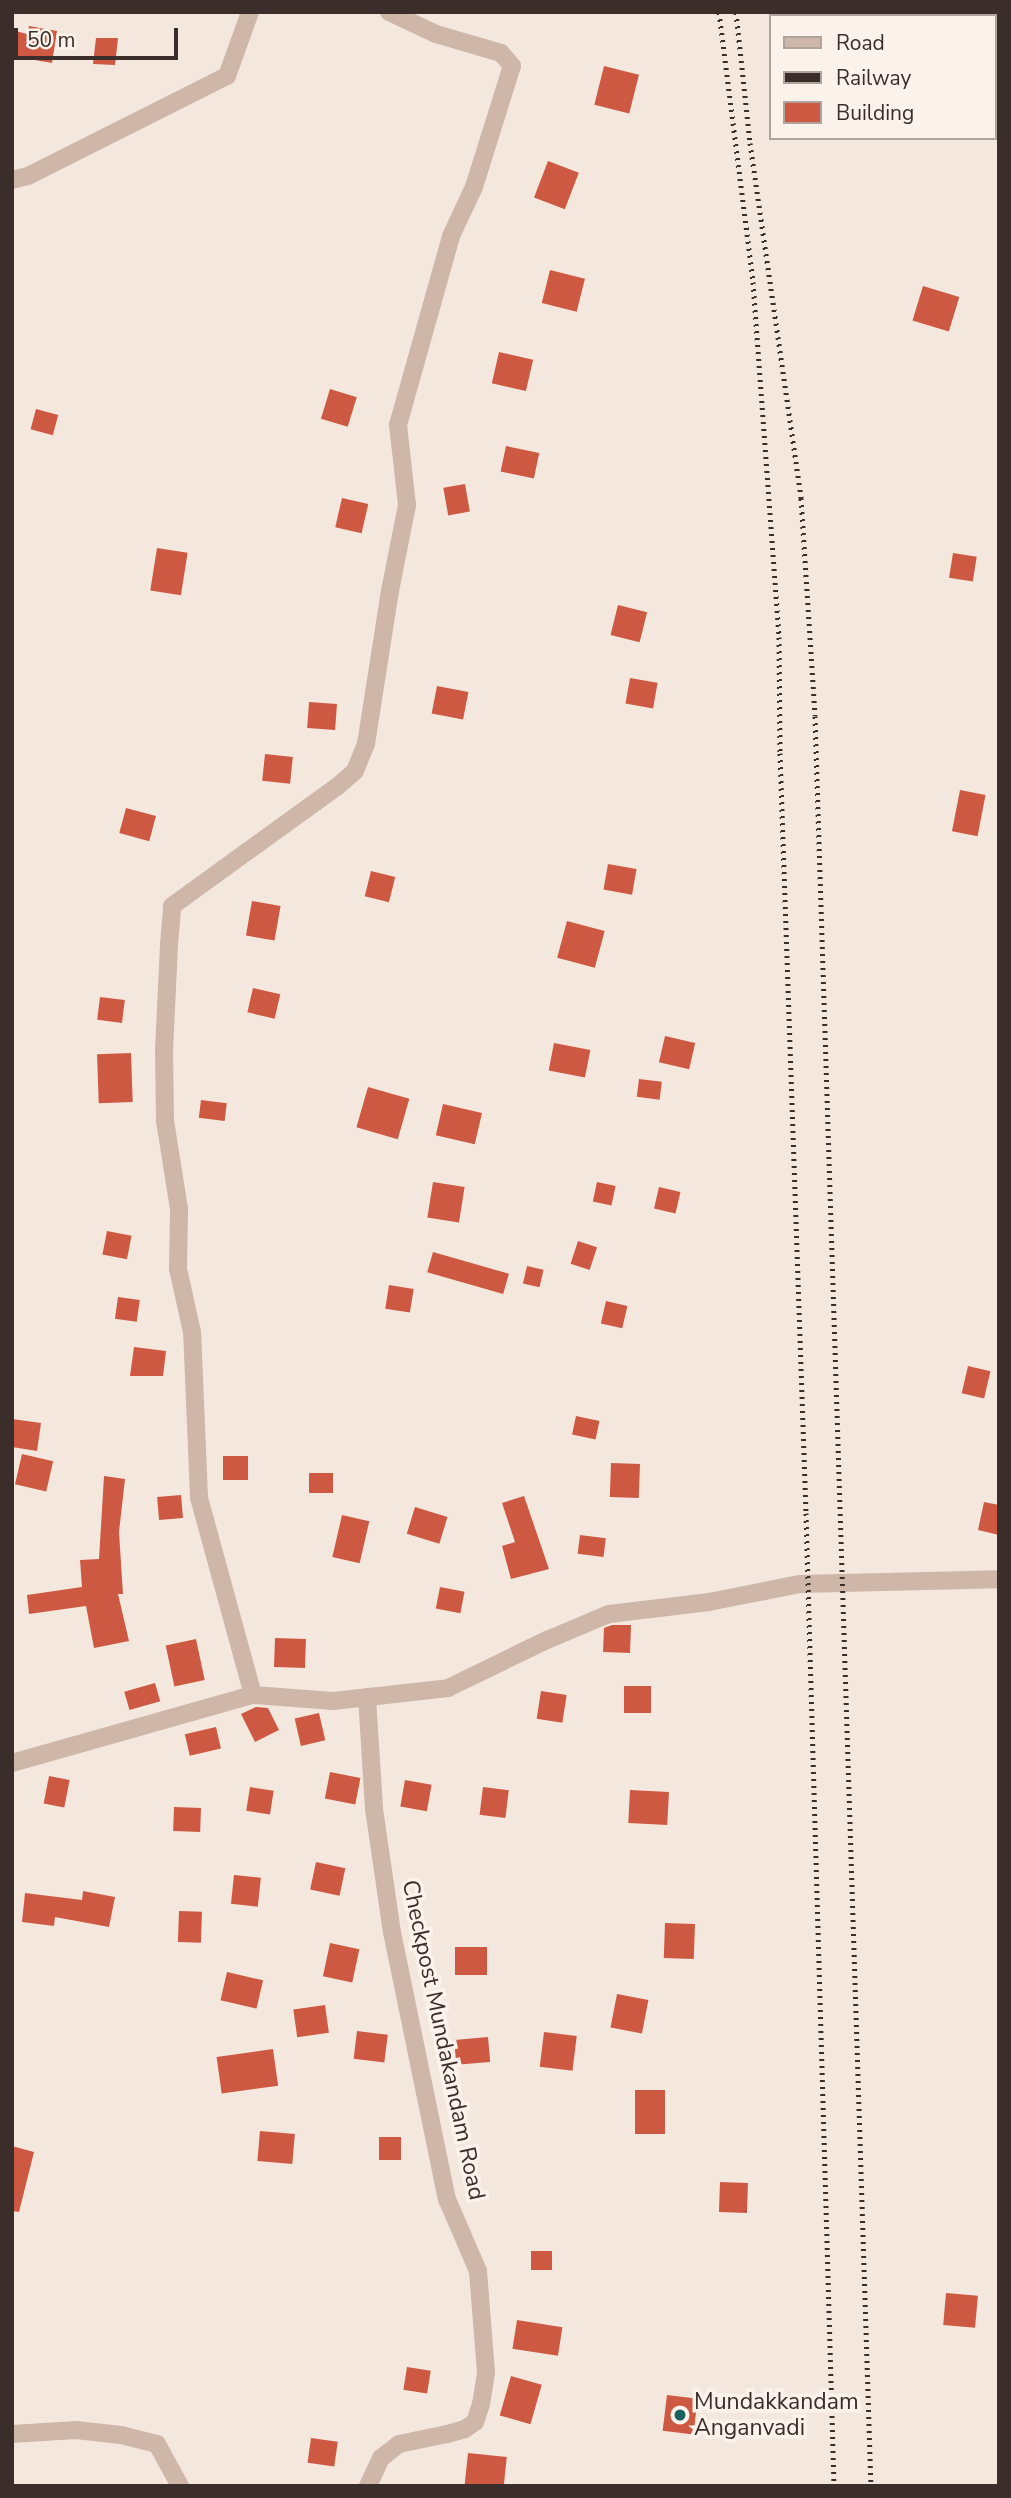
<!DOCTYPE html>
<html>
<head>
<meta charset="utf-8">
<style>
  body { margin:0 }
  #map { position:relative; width:1011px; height:2498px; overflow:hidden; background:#f4e8de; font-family:"Nunito Sans",sans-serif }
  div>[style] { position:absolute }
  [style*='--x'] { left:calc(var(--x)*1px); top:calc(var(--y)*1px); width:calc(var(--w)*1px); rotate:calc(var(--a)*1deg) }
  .building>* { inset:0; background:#ce5943; transform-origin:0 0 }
  .minor>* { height:18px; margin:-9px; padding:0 9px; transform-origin:9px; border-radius:9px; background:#ceb7a9 }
  .tertiary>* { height:18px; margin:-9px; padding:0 9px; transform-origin:9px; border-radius:9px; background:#ceb7a9 }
  .rail>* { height:5px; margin-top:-2.5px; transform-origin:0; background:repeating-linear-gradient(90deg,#3b2d29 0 2px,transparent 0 7px) }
  .dots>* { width:19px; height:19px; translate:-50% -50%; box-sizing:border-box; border:4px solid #fbf3eb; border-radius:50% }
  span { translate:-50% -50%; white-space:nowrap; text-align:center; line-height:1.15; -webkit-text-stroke:7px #fbf3eb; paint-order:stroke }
  .street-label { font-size:23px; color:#3b2d29 }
  .poi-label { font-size:23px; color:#3b2d29 }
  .left { translate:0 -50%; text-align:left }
  .frame { position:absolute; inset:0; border:14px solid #3b2d29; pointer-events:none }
  .legend { position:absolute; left:769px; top:14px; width:228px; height:126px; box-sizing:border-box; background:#fbf3eb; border:2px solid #aea49d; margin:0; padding:9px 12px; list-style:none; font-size:21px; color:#3b2d29 }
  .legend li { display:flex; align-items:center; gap:14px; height:35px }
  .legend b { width:35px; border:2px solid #aea49d }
  .scale { position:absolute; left:14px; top:28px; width:164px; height:32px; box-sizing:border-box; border:4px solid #3b2d29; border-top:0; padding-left:9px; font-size:21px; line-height:24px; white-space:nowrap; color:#3b2d29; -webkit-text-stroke:5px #fbf3eb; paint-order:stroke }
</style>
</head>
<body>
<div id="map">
  <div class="building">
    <i style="clip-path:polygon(29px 26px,57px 31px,52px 63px,12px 56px,12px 30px,27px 34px)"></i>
    <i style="clip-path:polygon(96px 38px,118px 38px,115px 65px,93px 64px)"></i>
    <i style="left:604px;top:66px;width:36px;height:40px;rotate:14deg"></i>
    <i style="left:548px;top:161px;width:33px;height:39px;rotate:21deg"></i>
    <i style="left:550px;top:270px;width:36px;height:34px;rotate:14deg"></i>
    <i style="left:923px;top:286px;width:38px;height:36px;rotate:17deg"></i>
    <i style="left:499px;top:352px;width:35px;height:32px;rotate:13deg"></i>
    <i style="left:330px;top:389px;width:28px;height:31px;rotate:17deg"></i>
    <i style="left:36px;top:409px;width:23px;height:21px;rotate:15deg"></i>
    <i style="left:506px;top:446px;width:34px;height:26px;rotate:12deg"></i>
    <i style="left:465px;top:484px;width:28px;height:22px;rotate:80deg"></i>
    <i style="left:342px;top:498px;width:27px;height:30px;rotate:13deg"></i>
    <i style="left:157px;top:548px;width:31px;height:43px;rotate:9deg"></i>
    <i style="left:953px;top:553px;width:24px;height:25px;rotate:9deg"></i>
    <i style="left:618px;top:605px;width:30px;height:31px;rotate:14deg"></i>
    <i style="left:630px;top:678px;width:28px;height:26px;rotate:10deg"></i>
    <i style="left:437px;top:686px;width:32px;height:28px;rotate:11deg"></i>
    <i style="left:309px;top:702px;width:28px;height:26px;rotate:4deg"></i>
    <i style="left:265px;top:754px;width:28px;height:27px;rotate:6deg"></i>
    <i style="left:960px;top:790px;width:26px;height:42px;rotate:11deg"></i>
    <i style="left:126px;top:808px;width:31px;height:26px;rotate:15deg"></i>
    <i style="left:608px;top:864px;width:29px;height:26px;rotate:10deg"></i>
    <i style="left:371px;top:871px;width:25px;height:26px;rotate:14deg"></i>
    <i style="left:252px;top:901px;width:29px;height:35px;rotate:10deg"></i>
    <i style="left:567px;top:921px;width:39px;height:38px;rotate:15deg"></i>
    <i style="left:253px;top:988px;width:28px;height:25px;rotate:13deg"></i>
    <i style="left:100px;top:997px;width:25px;height:23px;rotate:7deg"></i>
    <i style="left:665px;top:1036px;width:31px;height:27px;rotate:13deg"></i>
    <i style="left:554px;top:1043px;width:37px;height:28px;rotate:11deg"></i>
    <i style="left:131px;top:1053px;width:49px;height:34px;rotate:88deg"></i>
    <i style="left:639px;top:1079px;width:23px;height:18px;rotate:7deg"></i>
    <i style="left:368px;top:1087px;width:43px;height:42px;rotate:16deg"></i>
    <i style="left:201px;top:1100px;width:26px;height:18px;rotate:7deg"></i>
    <i style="left:443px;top:1104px;width:40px;height:32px;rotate:13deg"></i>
    <i style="left:433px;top:1182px;width:32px;height:36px;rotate:9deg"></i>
    <i style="left:597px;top:1182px;width:19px;height:20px;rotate:12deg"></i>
    <i style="left:659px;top:1187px;width:22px;height:22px;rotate:13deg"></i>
    <i style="left:107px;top:1231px;width:25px;height:24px;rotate:11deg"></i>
    <i style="left:578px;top:1241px;width:20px;height:24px;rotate:18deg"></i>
    <i style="left:433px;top:1252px;width:79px;height:21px;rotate:16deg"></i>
    <i style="left:527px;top:1266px;width:17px;height:18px;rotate:13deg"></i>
    <i style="left:389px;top:1285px;width:25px;height:24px;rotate:9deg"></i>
    <i style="left:118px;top:1297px;width:22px;height:22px;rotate:8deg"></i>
    <i style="left:606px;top:1301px;width:22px;height:23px;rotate:13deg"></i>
    <i style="clip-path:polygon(134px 1347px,166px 1351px,163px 1376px,130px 1376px)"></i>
    <i style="left:968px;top:1366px;width:23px;height:28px;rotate:13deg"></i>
    <i style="left:576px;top:1416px;width:24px;height:19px;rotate:12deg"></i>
    <i style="clip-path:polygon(12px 1419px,41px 1423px,37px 1451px,12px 1447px)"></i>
    <i style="left:22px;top:1454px;width:32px;height:31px;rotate:13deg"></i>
    <i style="left:223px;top:1456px;width:25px;height:24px"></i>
    <i style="left:611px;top:1463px;width:29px;height:34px;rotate:2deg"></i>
    <i style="left:309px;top:1473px;width:24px;height:20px"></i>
    <i style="clip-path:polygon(104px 1476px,125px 1479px,119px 1532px,123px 1594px,118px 1594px,129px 1641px,94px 1648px,86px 1606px,29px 1614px,27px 1595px,82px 1587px,80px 1560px,99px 1559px)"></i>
    <i style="left:181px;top:1495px;width:23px;height:24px;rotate:85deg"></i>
    <i style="clip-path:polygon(524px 1496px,549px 1569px,511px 1579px,502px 1546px,515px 1542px,502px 1503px)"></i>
    <i style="clip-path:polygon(984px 1502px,999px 1505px,999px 1535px,978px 1530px)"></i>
    <i style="left:415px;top:1507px;width:34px;height:28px;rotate:17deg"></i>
    <i style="left:342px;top:1515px;width:28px;height:43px;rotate:13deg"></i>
    <i style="left:580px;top:1535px;width:26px;height:19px;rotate:7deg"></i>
    <i style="left:440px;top:1587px;width:25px;height:22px;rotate:11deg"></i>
    <i style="clip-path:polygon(612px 1625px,631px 1625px,630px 1653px,603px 1652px,604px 1628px)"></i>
    <i style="left:275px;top:1638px;width:31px;height:29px;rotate:2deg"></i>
    <i style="left:196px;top:1639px;width:42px;height:31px;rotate:78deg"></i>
    <i style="left:155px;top:1683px;width:19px;height:32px;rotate:74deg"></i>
    <i style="left:624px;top:1686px;width:27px;height:27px"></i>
    <i style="left:541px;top:1691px;width:26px;height:28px;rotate:9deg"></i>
    <i style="clip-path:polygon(256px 1707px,268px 1708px,279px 1730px,255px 1742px,241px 1714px)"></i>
    <i style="left:319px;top:1713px;width:28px;height:25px;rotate:77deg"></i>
    <i style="left:216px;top:1727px;width:22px;height:32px;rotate:77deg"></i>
    <i style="left:330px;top:1772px;width:31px;height:27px;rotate:11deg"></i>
    <i style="left:49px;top:1776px;width:21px;height:28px;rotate:11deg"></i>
    <i style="left:405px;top:1780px;width:27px;height:27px;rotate:10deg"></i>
    <i style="left:250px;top:1787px;width:24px;height:24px;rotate:9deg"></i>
    <i style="left:483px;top:1787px;width:26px;height:28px;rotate:7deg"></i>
    <i style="left:630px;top:1790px;width:39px;height:33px;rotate:3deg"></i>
    <i style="left:174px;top:1807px;width:27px;height:24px;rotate:2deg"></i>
    <i style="left:316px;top:1862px;width:30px;height:28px;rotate:12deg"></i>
    <i style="left:234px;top:1875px;width:27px;height:29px;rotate:6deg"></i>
    <i style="clip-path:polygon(83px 1891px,115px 1897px,109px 1927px,55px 1917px,54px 1926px,22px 1922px,25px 1893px,82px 1900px)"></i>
    <i style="left:179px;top:1911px;width:23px;height:31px;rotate:2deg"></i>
    <i style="left:665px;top:1923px;width:30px;height:35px;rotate:2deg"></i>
    <i style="left:330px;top:1943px;width:30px;height:34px;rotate:12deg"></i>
    <i style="left:455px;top:1947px;width:32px;height:28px"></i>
    <i style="left:227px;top:1972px;width:37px;height:29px;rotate:13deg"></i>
    <i style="left:617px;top:1994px;width:32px;height:34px;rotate:11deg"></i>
    <i style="left:325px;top:2005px;width:28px;height:32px;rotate:82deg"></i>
    <i style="left:357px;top:2031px;width:31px;height:28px;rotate:7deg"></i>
    <i style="left:544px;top:2032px;width:33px;height:35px;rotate:7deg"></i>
    <i style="left:488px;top:2037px;width:25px;height:34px;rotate:85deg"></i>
    <i style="left:273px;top:2049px;width:37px;height:57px;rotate:82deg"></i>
    <i style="left:635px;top:2090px;width:30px;height:44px"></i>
    <i style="left:260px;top:2131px;width:35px;height:30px;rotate:5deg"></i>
    <i style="left:379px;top:2137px;width:22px;height:23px"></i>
    <i style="clip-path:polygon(12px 2146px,34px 2152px,19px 2212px,12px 2211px)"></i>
    <i style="left:720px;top:2182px;width:28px;height:30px;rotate:2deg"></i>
    <i style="left:531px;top:2251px;width:21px;height:19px"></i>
    <i style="left:946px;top:2293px;width:32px;height:32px;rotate:5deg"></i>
    <i style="left:517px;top:2320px;width:46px;height:29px;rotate:9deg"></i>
    <i style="left:407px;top:2367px;width:24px;height:23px;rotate:9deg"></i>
    <i style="left:511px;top:2376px;width:32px;height:41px;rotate:16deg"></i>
    <i style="left:667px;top:2395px;width:31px;height:36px;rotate:7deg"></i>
    <i style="left:311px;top:2438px;width:27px;height:25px;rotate:8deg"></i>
    <i style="left:468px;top:2453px;width:39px;height:33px;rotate:6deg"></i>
  </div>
  <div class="minor">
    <i style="--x:12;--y:180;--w:16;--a:-14"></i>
    <i style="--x:28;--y:176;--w:223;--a:-26.7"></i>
    <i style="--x:227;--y:76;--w:68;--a:-70.2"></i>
    <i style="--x:800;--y:1584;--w:199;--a:-1.4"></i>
    <i style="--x:253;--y:1695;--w:205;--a:-105.3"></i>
    <i style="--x:199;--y:1497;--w:165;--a:-92.4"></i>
    <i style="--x:192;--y:1332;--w:65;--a:-102.5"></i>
    <i style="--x:178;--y:1269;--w:60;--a:-89"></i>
    <i style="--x:179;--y:1209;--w:89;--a:-99"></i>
    <i style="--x:165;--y:1121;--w:70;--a:-90.8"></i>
    <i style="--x:164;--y:1051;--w:107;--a:-87.3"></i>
    <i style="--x:169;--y:944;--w:38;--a:-85"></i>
    <i style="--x:172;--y:906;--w:206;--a:-35.9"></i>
    <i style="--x:339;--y:785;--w:21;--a:-41"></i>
    <i style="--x:355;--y:771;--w:29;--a:-68"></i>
    <i style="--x:366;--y:744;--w:155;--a:-81.1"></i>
    <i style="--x:390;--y:591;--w:88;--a:-78.8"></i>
    <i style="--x:407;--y:505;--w:81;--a:-96.4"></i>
    <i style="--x:398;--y:425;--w:196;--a:-74.3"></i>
    <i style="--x:451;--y:236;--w:54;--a:-64.9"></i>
    <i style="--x:474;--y:187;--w:127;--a:-72.6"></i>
    <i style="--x:512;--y:66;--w:17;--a:-130"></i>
    <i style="--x:501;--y:53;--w:68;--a:-163.7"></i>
    <i style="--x:436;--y:34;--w:52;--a:-154.9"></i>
    <i style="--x:367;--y:1697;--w:112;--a:86.4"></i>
    <i style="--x:374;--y:1809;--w:124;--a:81.7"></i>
    <i style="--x:392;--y:1932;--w:273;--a:78.4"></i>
    <i style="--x:447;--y:2199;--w:78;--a:66.7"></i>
    <i style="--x:478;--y:2271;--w:102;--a:85.5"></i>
    <i style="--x:486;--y:2373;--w:31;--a:99"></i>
    <i style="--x:481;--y:2404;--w:19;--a:108"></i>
    <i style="--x:475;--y:2422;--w:12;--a:145"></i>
    <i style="--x:465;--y:2429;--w:19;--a:164"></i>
    <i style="--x:447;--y:2434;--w:49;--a:168.2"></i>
    <i style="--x:399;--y:2444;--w:23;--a:142"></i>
    <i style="--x:381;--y:2458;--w:31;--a:115"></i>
    <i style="--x:12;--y:2434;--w:64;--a:-3.6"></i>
    <i style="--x:76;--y:2430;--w:45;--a:6.3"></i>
    <i style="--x:121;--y:2435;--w:37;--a:14"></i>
    <i style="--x:157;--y:2444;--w:48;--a:61.3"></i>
  </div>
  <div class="tertiary">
    <i style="--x:12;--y:1763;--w:250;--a:-15.8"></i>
    <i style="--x:253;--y:1695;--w:80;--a:4.3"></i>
    <i style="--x:333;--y:1701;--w:116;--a:-6.4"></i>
    <i style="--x:448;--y:1688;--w:110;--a:-25.9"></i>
    <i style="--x:547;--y:1640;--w:67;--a:-22.8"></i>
    <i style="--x:609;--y:1614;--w:101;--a:-6.8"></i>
    <i style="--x:709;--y:1602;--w:93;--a:-11.2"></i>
  </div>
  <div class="rail">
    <i style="--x:719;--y:12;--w:272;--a:82.8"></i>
    <i style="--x:753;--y:282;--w:356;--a:85.8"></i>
    <i style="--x:779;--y:637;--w:116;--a:89.5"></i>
    <i style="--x:780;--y:753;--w:760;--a:88.04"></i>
    <i style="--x:806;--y:1513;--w:973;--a:88.35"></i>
    <i style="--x:736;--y:12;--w:132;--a:83.9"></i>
    <i style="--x:750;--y:143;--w:359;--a:81.8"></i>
    <i style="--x:801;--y:498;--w:218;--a:86.3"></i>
    <i style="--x:815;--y:716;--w:1771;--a:88.19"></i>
  </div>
  <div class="dots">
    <i style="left:680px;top:2415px;background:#1b605f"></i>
  </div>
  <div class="street-label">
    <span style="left:443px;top:2040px;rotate:78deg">Checkpost Mundakandam Road</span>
  </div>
  <div class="poi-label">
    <span class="left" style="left:694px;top:2415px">Mundakkandam<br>Anganvadi</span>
  </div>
  <div class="frame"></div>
  <ul class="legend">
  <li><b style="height:9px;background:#ceb7a9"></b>Road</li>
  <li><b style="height:9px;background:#3b2d29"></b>Railway</li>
  <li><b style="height:19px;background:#ce5943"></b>Building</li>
  </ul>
  <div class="scale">50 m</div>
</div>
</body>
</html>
